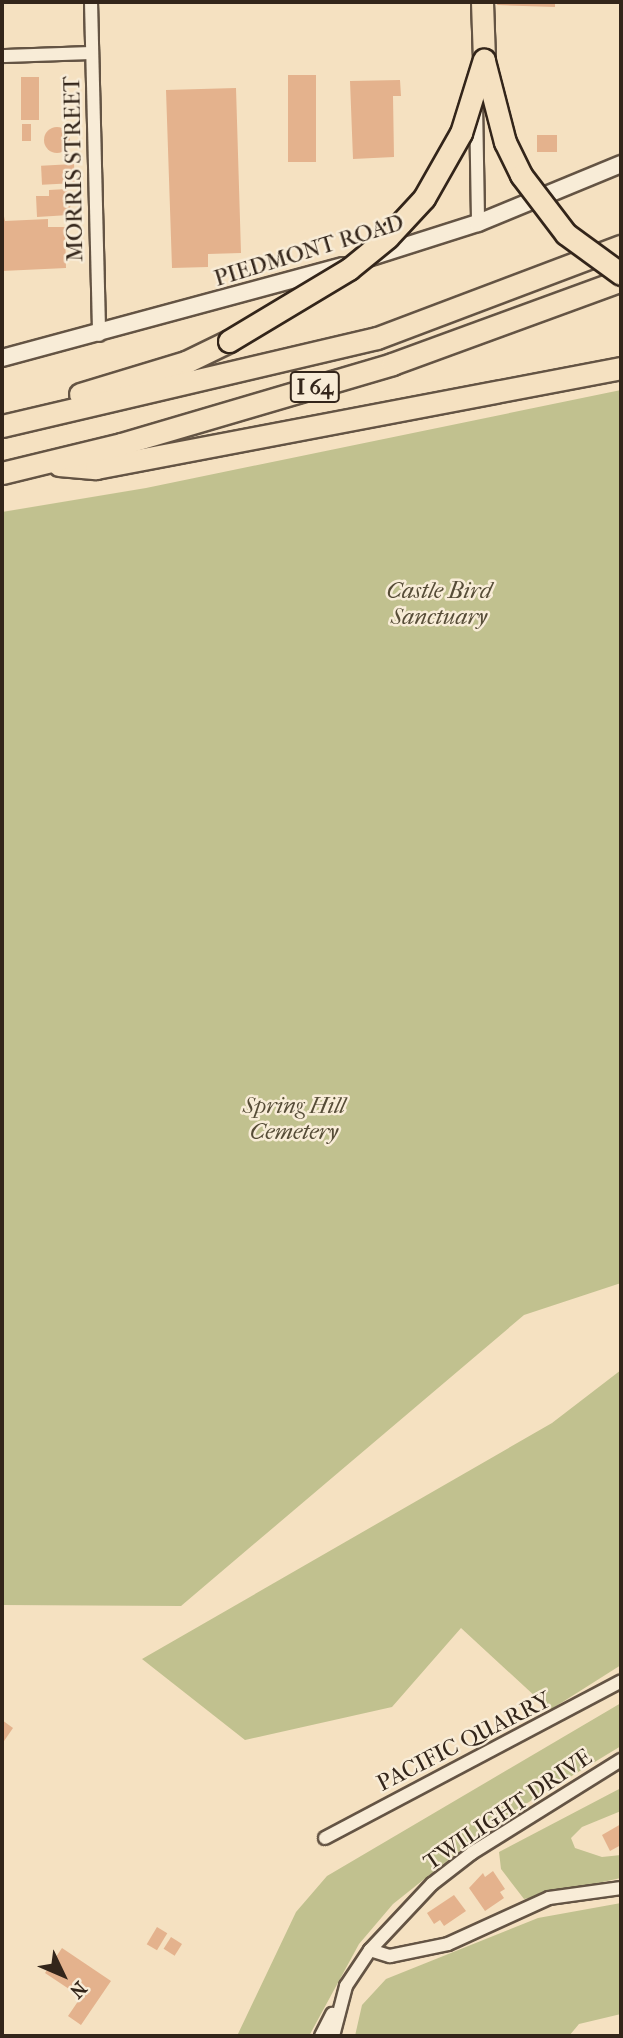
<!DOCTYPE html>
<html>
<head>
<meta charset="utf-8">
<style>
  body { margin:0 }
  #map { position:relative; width:623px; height:2038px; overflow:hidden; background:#f5e1c1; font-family:"IM FELL French Canon",serif }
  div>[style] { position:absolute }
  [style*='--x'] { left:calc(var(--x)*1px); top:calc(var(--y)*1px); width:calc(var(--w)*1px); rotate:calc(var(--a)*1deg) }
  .green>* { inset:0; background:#c1c18f }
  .building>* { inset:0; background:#e4b28d; transform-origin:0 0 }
  .round { border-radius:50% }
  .roads { filter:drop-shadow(2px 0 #645444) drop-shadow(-2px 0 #645444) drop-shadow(0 2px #645444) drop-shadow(0 -2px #645444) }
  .minor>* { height:12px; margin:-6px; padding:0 6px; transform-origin:6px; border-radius:6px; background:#f8ecd7 }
  .tertiary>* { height:16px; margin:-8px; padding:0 8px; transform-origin:8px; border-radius:8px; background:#f8ecd7 }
  .motorway>* { height:21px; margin:-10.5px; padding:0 10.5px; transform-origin:10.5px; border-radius:10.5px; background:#f5e1c1 }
  .bridges { filter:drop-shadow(2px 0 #33251a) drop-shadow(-2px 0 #33251a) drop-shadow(0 2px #33251a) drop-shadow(0 -2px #33251a) }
  .motorway-bridge>* { height:21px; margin:-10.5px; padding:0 10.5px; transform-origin:10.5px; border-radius:10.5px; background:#f5e1c1 }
  span { translate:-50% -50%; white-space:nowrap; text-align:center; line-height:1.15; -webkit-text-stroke:5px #f8ecd7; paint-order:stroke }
  .shield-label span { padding:2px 5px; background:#f8ecd7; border:2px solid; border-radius:5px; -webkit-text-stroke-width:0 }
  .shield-label { font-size:21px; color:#33251a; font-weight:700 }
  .street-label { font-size:23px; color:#33251a }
  .park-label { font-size:23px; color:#564c37; font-style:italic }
  .frame { position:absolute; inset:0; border:4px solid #33251a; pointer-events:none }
  .north { position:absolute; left:28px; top:1940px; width:70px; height:70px; -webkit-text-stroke:5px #f8ecd7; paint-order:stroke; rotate:134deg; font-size:19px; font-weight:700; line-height:28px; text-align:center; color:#33251a }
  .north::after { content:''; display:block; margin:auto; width:24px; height:32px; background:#33251a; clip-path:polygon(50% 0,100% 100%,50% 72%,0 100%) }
</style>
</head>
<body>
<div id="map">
  <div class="green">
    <i style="clip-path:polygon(621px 390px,621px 1283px,524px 1315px,181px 1606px,2px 1605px,2px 512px,146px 488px)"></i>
    <i style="clip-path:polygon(621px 1370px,621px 1665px,550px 1710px,461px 1628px,392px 1707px,245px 1740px,142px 1659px,552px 1423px)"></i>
    <i style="clip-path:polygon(621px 1703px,621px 1746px,496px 1822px,393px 1904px,359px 1944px,309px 2036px,237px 2036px,296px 1912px,327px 1876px)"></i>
    <i style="clip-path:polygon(621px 1788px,621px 1811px,582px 1827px,571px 1838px,575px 1848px,602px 1857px,621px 1855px,621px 1878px,524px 1899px,501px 1869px,499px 1852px)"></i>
    <i style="clip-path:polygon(621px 1903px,621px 2014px,579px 2024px,569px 2036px,355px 2036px,362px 2005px,386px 1979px,538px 1918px)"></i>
  </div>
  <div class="building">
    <i style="clip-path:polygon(498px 2px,555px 2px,555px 7px,497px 5px)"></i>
    <i style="left:288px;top:75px;width:28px;height:87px"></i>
    <i style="left:39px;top:77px;width:43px;height:18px;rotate:90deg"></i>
    <i style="clip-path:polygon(400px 80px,401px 96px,393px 96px,394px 157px,353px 159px,350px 81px)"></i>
    <i style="clip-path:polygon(236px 88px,241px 253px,208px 254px,208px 267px,172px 268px,166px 90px)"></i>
    <i style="left:22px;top:124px;width:9px;height:17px"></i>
    <i class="round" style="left:44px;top:127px;width:26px;height:26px"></i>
    <i style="left:537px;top:135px;width:20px;height:17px"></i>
    <i style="left:74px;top:164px;width:19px;height:33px;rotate:87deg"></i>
    <i style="clip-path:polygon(67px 189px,68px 195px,72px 195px,69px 215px,37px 217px,36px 196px,49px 196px,49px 190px)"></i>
    <i style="clip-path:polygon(2px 207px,5px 221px,48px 219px,48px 227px,65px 227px,66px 268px,2px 271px)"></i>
    <i style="clip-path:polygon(2px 1720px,13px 1728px,2px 1744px)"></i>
    <i style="clip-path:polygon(621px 1824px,621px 1845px,610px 1851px,602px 1835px)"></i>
    <i style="clip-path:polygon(493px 1871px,505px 1889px,500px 1892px,504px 1898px,485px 1911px,469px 1888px,483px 1873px,485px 1877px)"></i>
    <i style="clip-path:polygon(454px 1895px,466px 1911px,444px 1926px,440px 1920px,434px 1924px,427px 1913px)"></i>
    <i style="left:157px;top:1927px;width:12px;height:20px;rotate:31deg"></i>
    <i style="left:171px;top:1937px;width:13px;height:14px;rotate:32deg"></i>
    <i style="clip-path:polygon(62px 1948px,111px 1981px,81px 2025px,68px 2016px,81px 1997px,45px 1973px)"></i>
  </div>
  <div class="roads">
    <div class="minor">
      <i style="--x:91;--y:2;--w:333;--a:88.6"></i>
      <i style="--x:2;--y:56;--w:90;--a:-1.9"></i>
      <i style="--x:476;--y:104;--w:119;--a:89"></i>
      <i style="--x:325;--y:1838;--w:335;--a:-27.9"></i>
      <i style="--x:370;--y:1950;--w:21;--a:17"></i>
      <i style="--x:390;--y:1956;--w:59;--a:-11.7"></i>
      <i style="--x:448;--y:1944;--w:111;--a:-24.5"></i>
      <i style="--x:549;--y:1898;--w:73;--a:-7.9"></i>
      <i style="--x:321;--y:2036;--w:25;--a:-63"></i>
      <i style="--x:333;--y:2036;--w:52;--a:-75.4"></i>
      <i style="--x:346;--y:1986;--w:43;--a:-56.3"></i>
      <i style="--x:370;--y:1950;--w:91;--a:-46.8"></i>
      <i style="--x:432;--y:1884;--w:51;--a:-37.8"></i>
      <i style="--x:472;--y:1853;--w:176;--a:-32"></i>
    </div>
    <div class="tertiary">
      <i style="--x:368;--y:258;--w:115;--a:-17.7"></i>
      <i style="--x:478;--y:223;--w:155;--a:-22.4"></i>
      <i style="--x:2;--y:358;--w:353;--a:-15.1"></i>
    </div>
    <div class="motorway">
      <i style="--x:482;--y:2;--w:57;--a:88"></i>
      <i style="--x:80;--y:394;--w:111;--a:-16.8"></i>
      <i style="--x:186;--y:362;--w:48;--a:-26"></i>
      <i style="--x:2;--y:426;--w:385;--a:-13.2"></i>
      <i style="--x:377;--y:338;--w:261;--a:-20.7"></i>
      <i style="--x:59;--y:465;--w:37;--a:5"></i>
      <i style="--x:96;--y:468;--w:534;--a:-10.78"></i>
      <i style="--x:2;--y:473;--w:122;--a:-13.7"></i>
      <i style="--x:121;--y:444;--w:283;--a:-16.4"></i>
      <i style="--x:392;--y:364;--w:244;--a:-20.1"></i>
    </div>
  </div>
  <div class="bridges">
    <div class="motorway-bridge">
      <i style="--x:484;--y:61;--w:84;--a:75.5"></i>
      <i style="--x:505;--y:142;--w:37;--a:64"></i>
      <i style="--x:521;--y:175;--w:74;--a:52.7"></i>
      <i style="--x:566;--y:234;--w:68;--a:36"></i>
      <i style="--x:229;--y:341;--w:140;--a:-31"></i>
      <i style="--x:349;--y:269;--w:50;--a:-39.4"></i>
      <i style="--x:388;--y:237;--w:53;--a:-47.3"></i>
      <i style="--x:424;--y:198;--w:75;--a:-60.4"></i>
      <i style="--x:461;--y:133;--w:77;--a:-72.7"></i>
    </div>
  </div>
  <div class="shield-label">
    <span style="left:315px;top:387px">I 64</span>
  </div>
  <div class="street-label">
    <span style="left:74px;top:169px;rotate:-91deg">MORRIS STREET</span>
    <span style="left:309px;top:251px;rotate:-17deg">PIEDMONT ROAD</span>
    <span style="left:464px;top:1742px;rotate:-27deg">PACIFIC QUARRY</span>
    <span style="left:508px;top:1810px;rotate:-34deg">TWILIGHT DRIVE</span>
  </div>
  <div class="park-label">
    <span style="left:439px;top:604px">Castle Bird<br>Sanctuary</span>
    <span style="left:294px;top:1119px">Spring Hill<br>Cemetery</span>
  </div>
  <div class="frame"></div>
  <div class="north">N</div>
</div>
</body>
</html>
